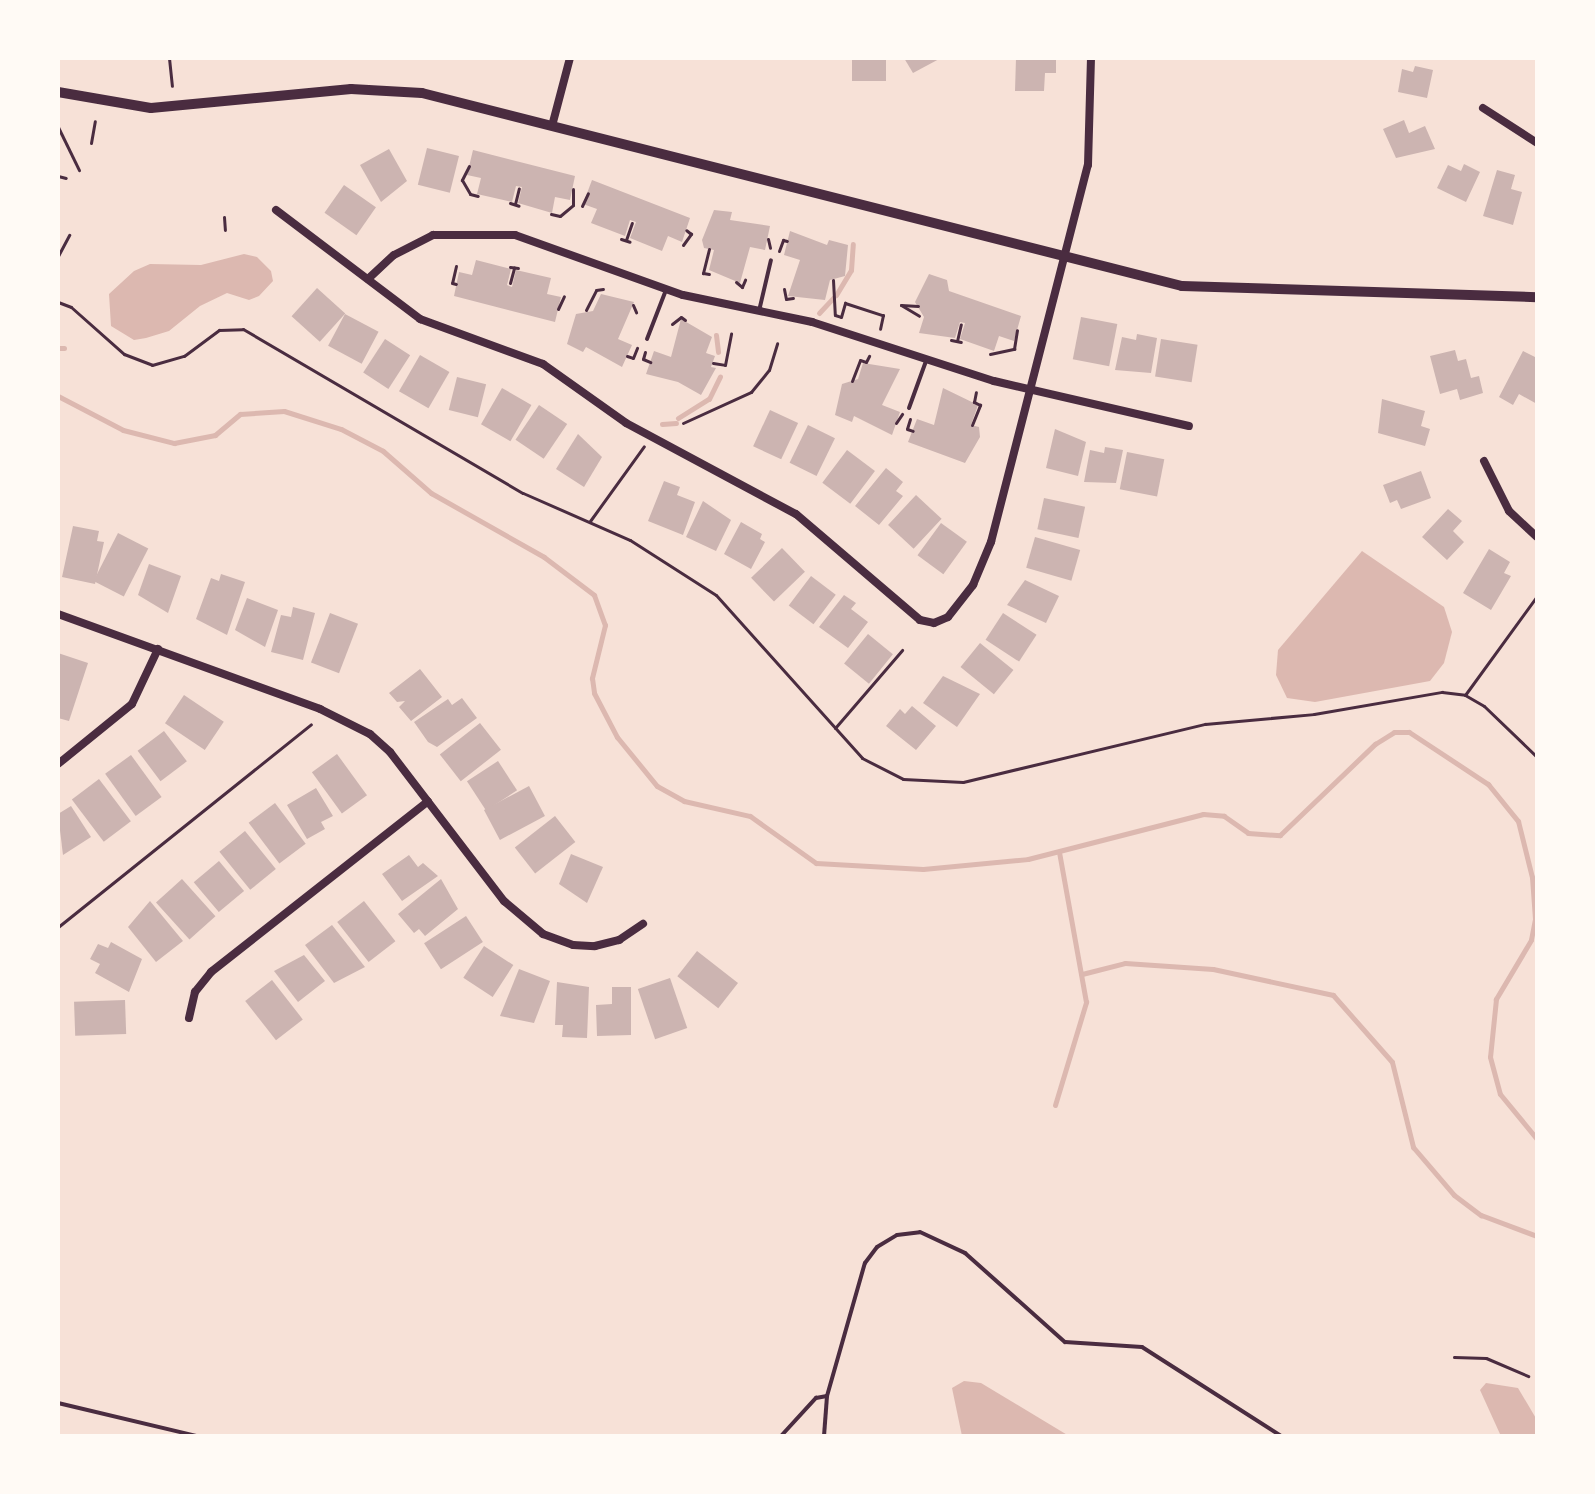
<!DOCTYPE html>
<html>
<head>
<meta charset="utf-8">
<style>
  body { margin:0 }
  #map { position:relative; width:1595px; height:1494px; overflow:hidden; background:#f7e1d7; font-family:Montserrat,sans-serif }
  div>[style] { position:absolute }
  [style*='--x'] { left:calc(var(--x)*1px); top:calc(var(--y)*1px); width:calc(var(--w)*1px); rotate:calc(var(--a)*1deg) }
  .water>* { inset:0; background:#dcb8b0 }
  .stream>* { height:5px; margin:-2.5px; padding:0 2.5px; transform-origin:2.5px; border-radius:2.5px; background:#dcb8b0 }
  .building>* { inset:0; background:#ccb4b1; transform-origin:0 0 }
  .path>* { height:3px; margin:-1.5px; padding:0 1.5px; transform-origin:1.5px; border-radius:1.5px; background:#4a2c40 }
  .service>* { height:4px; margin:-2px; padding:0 2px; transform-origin:2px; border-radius:2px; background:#4a2c40 }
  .minor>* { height:8px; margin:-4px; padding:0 4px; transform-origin:4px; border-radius:4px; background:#4a2c40 }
  .tertiary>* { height:10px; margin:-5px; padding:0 5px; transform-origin:5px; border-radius:5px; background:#4a2c40 }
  span { translate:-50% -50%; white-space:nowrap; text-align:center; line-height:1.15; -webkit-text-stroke:7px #fffaf5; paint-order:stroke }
  .frame { position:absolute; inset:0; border:60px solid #fffaf5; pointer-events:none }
</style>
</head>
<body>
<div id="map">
  <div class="water">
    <i style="clip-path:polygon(244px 254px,257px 257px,271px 271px,273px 281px,259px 296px,249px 300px,227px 293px,200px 306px,169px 331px,146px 338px,134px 340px,111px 326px,109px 294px,134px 271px,150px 264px,201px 265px)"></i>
    <i style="clip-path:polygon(1362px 551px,1444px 607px,1452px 632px,1444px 663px,1430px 681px,1315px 702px,1287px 698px,1276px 675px,1278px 650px)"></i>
    <i style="clip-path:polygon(964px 1381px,981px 1383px,1069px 1436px,962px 1436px,952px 1388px)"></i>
    <i style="clip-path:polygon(1486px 1383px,1518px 1388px,1537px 1420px,1537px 1436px,1500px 1434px,1480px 1390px)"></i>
  </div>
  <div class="stream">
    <i style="--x:836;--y:295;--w:29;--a:-59"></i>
    <i style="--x:851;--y:270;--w:26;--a:-86"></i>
    <i style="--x:819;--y:313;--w:21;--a:-47"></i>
    <i style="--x:716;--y:335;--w:17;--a:83"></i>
    <i style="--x:58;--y:348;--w:6;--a:0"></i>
    <i style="--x:58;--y:396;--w:73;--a:27.6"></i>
    <i style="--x:123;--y:430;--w:53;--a:14.3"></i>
    <i style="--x:174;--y:443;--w:42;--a:-11"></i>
    <i style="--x:215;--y:435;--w:33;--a:-40"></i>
    <i style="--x:240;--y:414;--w:44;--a:-3.9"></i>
    <i style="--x:284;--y:411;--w:60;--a:17.5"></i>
    <i style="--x:341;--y:429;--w:47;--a:27.6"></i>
    <i style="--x:383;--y:451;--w:64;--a:41.2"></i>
    <i style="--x:431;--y:493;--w:130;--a:29.5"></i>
    <i style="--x:544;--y:557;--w:63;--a:37.2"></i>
    <i style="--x:594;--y:595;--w:32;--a:70"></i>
    <i style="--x:605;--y:625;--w:55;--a:103.8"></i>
    <i style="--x:592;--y:678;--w:15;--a:82"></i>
    <i style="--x:594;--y:693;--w:50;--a:62.4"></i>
    <i style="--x:617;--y:737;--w:63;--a:50.8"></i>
    <i style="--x:657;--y:786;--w:31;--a:29"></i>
    <i style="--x:684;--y:801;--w:68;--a:12.8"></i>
    <i style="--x:750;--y:816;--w:81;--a:35.5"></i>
    <i style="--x:816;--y:863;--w:107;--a:3.2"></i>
    <i style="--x:923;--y:869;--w:105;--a:-5.4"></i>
    <i style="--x:1028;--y:859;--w:181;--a:-14.4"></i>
    <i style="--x:1203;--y:814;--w:21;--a:5"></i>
    <i style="--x:1224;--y:816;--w:29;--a:35"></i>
    <i style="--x:1248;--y:833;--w:32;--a:4"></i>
    <i style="--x:1280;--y:835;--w:132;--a:-43.8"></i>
    <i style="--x:1375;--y:744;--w:22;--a:-32"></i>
    <i style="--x:1394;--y:732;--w:15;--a:0"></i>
    <i style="--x:1409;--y:732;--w:95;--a:33.4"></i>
    <i style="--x:1488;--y:784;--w:48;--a:51"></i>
    <i style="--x:1518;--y:821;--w:58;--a:76"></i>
    <i style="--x:1532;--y:877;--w:42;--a:85.9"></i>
    <i style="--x:1535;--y:919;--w:21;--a:101"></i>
    <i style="--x:1531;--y:940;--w:69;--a:120.7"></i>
    <i style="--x:1496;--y:999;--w:58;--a:95.9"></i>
    <i style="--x:1490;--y:1057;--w:38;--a:75"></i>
    <i style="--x:1500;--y:1094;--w:58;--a:50.6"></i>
    <i style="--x:678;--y:418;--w:36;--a:-32"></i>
    <i style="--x:709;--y:399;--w:25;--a:-64"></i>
    <i style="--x:662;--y:424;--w:14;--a:-4"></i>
    <i style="--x:1082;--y:974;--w:44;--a:-14.3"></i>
    <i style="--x:1125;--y:963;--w:88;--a:3.9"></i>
    <i style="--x:1213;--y:969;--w:123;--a:12.2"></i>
    <i style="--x:1333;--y:995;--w:89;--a:48.6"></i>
    <i style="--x:1392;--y:1062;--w:88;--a:76.1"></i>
    <i style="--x:1413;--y:1147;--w:63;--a:49.5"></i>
    <i style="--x:1454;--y:1195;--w:34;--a:37"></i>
    <i style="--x:1481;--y:1215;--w:60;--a:20.6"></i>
    <i style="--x:1055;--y:1105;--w:108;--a:-73.2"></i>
    <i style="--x:1086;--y:1002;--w:152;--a:-100.2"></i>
  </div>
  <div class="building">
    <i style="left:852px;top:58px;width:34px;height:23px"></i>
    <i style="clip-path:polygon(904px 58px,941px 58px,913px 73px)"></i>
    <i style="clip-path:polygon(1016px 58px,1056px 58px,1056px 73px,1045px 73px,1044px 91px,1015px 91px)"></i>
    <i style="clip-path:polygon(1415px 66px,1433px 70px,1427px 98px,1398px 92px,1402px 69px,1413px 72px)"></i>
    <i style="clip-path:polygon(1404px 120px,1409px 133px,1425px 126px,1435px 149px,1396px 158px,1383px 129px)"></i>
    <i style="left:427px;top:148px;width:33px;height:38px;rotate:14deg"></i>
    <i style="clip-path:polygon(389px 149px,407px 181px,381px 202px,360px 165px)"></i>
    <i style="clip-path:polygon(473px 150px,575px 176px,570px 200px,555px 197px,552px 213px,518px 203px,522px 187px,516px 186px,512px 202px,477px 194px,481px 178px,467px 175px)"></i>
    <i style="clip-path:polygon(1464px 164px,1480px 172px,1466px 202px,1437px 188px,1448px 165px,1461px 171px)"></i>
    <i style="clip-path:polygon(1497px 170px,1515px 175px,1511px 189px,1522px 192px,1513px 225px,1483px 216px)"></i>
    <i style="clip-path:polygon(592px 180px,690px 218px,682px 242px,668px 236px,662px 251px,630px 238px,636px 222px,630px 220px,625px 236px,591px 223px,597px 209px,583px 204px)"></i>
    <i style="left:344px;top:185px;width:39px;height:34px;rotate:35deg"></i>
    <i style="clip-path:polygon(714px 210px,732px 212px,730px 220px,770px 226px,765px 250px,750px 247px,740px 283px,709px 270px,714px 250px,704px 248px,702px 240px)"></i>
    <i style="clip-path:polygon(790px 231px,827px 245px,829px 240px,848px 245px,845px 276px,830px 280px,825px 300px,788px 296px,800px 260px,784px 255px)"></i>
    <i style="clip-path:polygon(476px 260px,511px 269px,507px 285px,512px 287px,516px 270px,551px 278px,547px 294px,561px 297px,555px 322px,454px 296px,459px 272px,472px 275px)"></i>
    <i style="clip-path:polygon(929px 274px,947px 280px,949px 291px,1021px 316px,1014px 341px,999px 336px,994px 351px,960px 339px,965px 323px,960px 322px,955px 338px,919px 333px,924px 317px,915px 302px)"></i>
    <i style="left:317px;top:288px;width:38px;height:38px;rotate:42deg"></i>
    <i style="clip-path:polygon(601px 294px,634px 302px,618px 339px,632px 345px,622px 367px,586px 347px,583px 352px,567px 344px,576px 314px,593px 311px)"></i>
    <i style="left:345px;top:314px;width:38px;height:36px;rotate:28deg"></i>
    <i style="left:1081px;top:317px;width:37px;height:43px;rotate:11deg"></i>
    <i style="clip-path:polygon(681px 319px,712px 337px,706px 353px,715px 356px,711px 367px,716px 368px,701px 395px,678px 382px,646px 374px,654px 351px,671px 357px)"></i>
    <i style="clip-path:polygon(1137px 334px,1157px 338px,1151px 373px,1115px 370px,1122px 337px,1136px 340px)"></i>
    <i style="left:385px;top:339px;width:30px;height:40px;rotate:33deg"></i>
    <i style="left:1161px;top:339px;width:37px;height:38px;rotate:9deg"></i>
    <i style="clip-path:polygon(1455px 350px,1458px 361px,1466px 359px,1471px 378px,1479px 376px,1483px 393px,1460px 400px,1457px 389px,1440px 394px,1430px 356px)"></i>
    <i style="clip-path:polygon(1523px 351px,1537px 358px,1537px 404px,1519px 394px,1513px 405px,1499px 397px)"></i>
    <i style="left:420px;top:355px;width:34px;height:42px;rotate:30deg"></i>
    <i style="clip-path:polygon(863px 363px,900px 369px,882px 405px,900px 412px,892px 435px,854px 416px,852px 422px,835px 415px,842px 384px,858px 379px)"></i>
    <i style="left:457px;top:377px;width:30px;height:34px;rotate:14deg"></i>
    <i style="left:502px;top:388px;width:34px;height:42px;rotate:30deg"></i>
    <i style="clip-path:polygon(943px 388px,978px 405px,971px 425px,979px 427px,980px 437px,965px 463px,908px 442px,917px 419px,934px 425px)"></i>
    <i style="clip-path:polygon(1382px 399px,1425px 411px,1421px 426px,1430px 429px,1425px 446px,1378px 433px)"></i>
    <i style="left:539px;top:405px;width:34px;height:42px;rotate:34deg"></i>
    <i style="left:770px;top:410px;width:31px;height:40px;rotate:25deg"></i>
    <i style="left:808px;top:425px;width:30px;height:42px;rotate:26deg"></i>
    <i style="clip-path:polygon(1055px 429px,1086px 442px,1078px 476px,1046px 468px)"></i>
    <i style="clip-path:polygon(578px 434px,602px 457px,584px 487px,556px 469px)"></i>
    <i style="clip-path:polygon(1105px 447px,1123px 450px,1116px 483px,1084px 482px,1090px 450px,1104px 453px)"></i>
    <i style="left:847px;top:450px;width:35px;height:41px;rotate:37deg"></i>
    <i style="left:1127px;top:452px;width:38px;height:38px;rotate:11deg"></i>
    <i style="clip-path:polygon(886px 468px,903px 482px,896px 491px,903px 496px,879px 525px,855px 506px)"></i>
    <i style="clip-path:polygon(1421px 471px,1431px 498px,1401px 509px,1397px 500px,1390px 503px,1383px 485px)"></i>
    <i style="clip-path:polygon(664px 481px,680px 487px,677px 495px,695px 502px,683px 535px,648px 521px)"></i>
    <i style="left:916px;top:495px;width:35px;height:41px;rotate:43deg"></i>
    <i style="left:1044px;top:498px;width:42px;height:32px;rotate:12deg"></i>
    <i style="clip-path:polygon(703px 501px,731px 520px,716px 551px,686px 537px)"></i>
    <i style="clip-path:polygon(1448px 509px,1462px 521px,1453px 531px,1464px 542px,1447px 560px,1422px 537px)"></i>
    <i style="clip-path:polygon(741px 522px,762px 534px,760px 539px,765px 542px,751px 569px,724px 554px)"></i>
    <i style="left:941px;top:523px;width:32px;height:40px;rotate:36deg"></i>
    <i style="clip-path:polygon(73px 526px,99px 531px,97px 541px,104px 542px,95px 584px,62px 577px)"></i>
    <i style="left:118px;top:533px;width:34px;height:54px;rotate:27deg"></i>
    <i style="left:1035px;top:537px;width:47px;height:32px;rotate:16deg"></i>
    <i style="left:782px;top:548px;width:33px;height:43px;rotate:46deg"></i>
    <i style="clip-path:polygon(1489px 549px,1510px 562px,1504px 573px,1511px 576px,1491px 610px,1463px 593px)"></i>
    <i style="clip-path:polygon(149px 564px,181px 576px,168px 613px,138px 595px)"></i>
    <i style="clip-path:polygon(221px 574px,245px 582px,227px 635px,196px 619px,211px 578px,219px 581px)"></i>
    <i style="left:811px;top:576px;width:31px;height:37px;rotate:37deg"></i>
    <i style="clip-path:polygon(1025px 580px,1059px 596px,1046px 623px,1007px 605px)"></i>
    <i style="clip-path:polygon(844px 595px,856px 603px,851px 609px,868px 622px,848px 648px,819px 627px)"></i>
    <i style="clip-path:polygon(247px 598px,278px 610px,265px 647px,235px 630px)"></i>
    <i style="clip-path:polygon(293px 607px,315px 613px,303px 660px,271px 652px,281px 615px,291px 617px)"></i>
    <i style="left:330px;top:613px;width:30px;height:53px;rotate:21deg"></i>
    <i style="left:1003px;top:613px;width:40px;height:32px;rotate:33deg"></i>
    <i style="left:868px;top:634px;width:32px;height:38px;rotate:39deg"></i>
    <i style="left:980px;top:643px;width:43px;height:31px;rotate:39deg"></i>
    <i style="clip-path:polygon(58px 653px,88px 663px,69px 721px,58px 718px)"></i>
    <i style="clip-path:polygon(420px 669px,442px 697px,411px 721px,399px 707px,405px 701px,397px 702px,389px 693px)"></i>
    <i style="clip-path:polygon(943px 676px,980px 694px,957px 727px,923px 703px)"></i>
    <i style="left:184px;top:695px;width:48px;height:34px;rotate:34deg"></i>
    <i style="clip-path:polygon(462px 698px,477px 718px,437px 747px,428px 742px,414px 722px,448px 699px,452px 705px)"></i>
    <i style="clip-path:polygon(912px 706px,936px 726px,916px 750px,886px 726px,900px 709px,905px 714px)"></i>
    <i style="left:480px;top:723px;width:34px;height:51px;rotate:52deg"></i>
    <i style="left:164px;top:731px;width:38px;height:33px;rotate:53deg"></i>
    <i style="left:337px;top:754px;width:51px;height:31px;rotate:54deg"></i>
    <i style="left:131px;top:755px;width:52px;height:32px;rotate:54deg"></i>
    <i style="left:498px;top:761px;width:35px;height:37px;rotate:57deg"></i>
    <i style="left:99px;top:779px;width:53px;height:34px;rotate:53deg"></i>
    <i style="left:529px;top:786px;width:34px;height:51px;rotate:62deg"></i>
    <i style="clip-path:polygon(316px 788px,333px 816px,321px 822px,325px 829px,307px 839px,287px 805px)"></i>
    <i style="left:275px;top:803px;width:51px;height:33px;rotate:53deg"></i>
    <i style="clip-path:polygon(71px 806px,91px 837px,63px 855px,58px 814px)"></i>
    <i style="left:555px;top:816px;width:33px;height:51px;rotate:52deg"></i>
    <i style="left:245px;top:831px;width:49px;height:33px;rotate:51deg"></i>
    <i style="clip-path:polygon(571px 854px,603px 867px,587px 903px,559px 884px)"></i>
    <i style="clip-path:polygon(409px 855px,418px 867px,423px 863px,438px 876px,402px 901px,382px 874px)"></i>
    <i style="left:219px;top:861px;width:39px;height:33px;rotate:50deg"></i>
    <i style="left:182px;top:879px;width:50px;height:35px;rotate:48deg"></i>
    <i style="clip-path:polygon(441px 879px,458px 909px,425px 936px,419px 929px,414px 933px,398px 914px)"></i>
    <i style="clip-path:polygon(150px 901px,183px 941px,156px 962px,128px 927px)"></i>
    <i style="left:364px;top:901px;width:51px;height:34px;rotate:52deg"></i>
    <i style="left:466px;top:916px;width:31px;height:50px;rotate:57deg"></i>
    <i style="clip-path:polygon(332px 925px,365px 967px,334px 983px,305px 945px)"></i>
    <i style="clip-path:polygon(111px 942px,142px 959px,129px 992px,95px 973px,100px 964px,90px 959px,98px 944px,108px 948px)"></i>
    <i style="left:484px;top:946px;width:35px;height:38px;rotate:33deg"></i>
    <i style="left:697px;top:951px;width:52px;height:32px;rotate:38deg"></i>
    <i style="clip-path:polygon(304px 955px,325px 981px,298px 1002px,274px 971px)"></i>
    <i style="clip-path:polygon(519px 969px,550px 981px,534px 1023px,500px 1016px)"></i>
    <i style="left:670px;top:978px;width:53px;height:34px;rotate:71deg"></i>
    <i style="left:272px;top:980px;width:50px;height:34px;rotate:52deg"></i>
    <i style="clip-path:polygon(557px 982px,589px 987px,587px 1038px,562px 1037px,563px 1025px,555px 1025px)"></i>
    <i style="clip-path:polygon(612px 987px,631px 987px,631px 1035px,597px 1036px,596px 1005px,612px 1004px)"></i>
    <i style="left:125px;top:1000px;width:34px;height:51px;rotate:88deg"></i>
  </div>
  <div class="path">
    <i style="--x:169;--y:58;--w:28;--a:84"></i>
    <i style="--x:58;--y:127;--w:48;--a:64"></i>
    <i style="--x:91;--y:143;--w:22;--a:-80"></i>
    <i style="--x:469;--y:166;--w:16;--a:117"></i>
    <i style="--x:462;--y:180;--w:16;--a:60"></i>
    <i style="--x:470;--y:194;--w:8;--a:14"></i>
    <i style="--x:58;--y:176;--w:8;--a:14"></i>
    <i style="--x:510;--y:203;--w:9;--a:18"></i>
    <i style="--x:515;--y:204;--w:16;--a:-76"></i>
    <i style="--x:582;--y:206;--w:14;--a:-65"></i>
    <i style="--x:551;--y:214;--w:9;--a:13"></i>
    <i style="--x:560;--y:216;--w:17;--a:-40"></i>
    <i style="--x:573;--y:205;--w:16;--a:-90"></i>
    <i style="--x:224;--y:217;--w:13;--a:86"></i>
    <i style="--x:621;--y:239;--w:9;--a:18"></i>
    <i style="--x:768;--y:239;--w:9;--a:77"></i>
    <i style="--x:626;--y:240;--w:18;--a:-71"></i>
    <i style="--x:683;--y:245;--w:14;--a:-54"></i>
    <i style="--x:691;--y:234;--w:6;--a:-141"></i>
    <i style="--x:709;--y:249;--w:25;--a:104"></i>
    <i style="--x:703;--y:273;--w:6;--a:9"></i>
    <i style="--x:779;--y:251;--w:12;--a:-70"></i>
    <i style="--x:783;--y:240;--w:4;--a:14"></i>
    <i style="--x:58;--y:256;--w:24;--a:-62"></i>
    <i style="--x:456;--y:266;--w:17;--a:103"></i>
    <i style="--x:452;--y:283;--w:4;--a:14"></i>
    <i style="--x:510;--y:267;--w:8;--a:7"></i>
    <i style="--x:833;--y:280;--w:35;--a:87"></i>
    <i style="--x:835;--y:315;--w:6;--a:18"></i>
    <i style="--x:841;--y:317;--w:15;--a:-74"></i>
    <i style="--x:845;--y:303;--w:40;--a:18"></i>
    <i style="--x:883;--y:315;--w:14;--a:102"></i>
    <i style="--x:736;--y:282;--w:8;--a:40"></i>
    <i style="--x:742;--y:287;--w:8;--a:-67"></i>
    <i style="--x:510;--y:283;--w:16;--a:-75"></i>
    <i style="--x:784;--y:289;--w:10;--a:79"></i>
    <i style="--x:786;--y:299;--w:7;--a:-8"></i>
    <i style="--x:58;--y:302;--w:14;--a:21"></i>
    <i style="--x:71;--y:307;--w:71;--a:41.6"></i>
    <i style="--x:124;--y:354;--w:30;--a:21"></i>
    <i style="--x:152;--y:365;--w:33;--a:-16"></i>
    <i style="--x:184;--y:356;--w:44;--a:-36.6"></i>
    <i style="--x:219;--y:330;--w:24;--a:-2"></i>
    <i style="--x:243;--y:329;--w:324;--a:30.4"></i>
    <i style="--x:523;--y:493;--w:117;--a:23.7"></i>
    <i style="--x:630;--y:540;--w:102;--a:32.6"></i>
    <i style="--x:716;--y:595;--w:219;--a:48.1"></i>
    <i style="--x:862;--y:758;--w:46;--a:27.1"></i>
    <i style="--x:903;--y:779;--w:60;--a:2.9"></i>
    <i style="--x:963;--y:782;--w:249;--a:-13.5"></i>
    <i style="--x:1205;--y:724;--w:109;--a:-5.2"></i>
    <i style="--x:1314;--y:714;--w:130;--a:-9.8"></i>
    <i style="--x:1442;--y:692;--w:23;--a:7"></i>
    <i style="--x:1465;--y:695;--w:22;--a:30"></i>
    <i style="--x:1484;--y:706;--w:74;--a:43.9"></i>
    <i style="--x:633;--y:305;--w:8;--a:67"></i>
    <i style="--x:918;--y:306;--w:17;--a:-177"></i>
    <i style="--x:901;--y:305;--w:21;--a:31"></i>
    <i style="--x:558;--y:309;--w:14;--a:-65"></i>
    <i style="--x:586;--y:310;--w:22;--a:-63"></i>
    <i style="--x:596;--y:290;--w:7;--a:-8"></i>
    <i style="--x:672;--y:324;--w:11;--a:-38"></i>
    <i style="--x:681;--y:317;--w:5;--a:37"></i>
    <i style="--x:951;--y:340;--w:10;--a:11"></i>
    <i style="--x:957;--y:341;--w:17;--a:-77"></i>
    <i style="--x:645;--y:352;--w:7;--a:106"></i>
    <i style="--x:643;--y:359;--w:8;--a:23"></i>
    <i style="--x:990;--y:354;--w:25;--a:-12"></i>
    <i style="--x:1014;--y:349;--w:19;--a:-81"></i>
    <i style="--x:627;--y:356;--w:6;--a:18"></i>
    <i style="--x:633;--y:358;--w:11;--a:-68"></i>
    <i style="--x:713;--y:363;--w:12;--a:9"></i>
    <i style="--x:725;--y:365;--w:32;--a:-79"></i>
    <i style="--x:852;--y:381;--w:22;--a:-69"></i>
    <i style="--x:860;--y:360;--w:6;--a:18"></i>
    <i style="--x:866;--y:362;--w:7;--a:-63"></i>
    <i style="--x:910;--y:419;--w:10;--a:107"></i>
    <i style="--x:907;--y:429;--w:6;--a:18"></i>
    <i style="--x:683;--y:423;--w:75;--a:-24.5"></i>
    <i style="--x:751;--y:392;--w:28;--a:-51"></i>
    <i style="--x:769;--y:370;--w:28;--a:-73"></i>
    <i style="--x:896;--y:423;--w:11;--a:-56"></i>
    <i style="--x:972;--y:425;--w:22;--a:-68"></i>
    <i style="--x:980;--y:405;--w:7;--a:-153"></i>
    <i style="--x:974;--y:402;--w:10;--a:-79"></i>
    <i style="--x:590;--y:521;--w:92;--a:-54.2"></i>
    <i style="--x:1465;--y:695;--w:122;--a:-54"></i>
    <i style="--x:835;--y:728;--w:103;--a:-49.3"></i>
    <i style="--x:58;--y:927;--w:324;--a:-38.7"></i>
    <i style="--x:1454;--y:1357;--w:32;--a:2"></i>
    <i style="--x:1486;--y:1358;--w:46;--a:23.2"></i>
  </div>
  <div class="service">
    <i style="--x:759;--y:311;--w:52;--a:-76.8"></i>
    <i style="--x:647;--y:339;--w:53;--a:-68.8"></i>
    <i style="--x:909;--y:408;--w:50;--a:-70.1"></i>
    <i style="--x:58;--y:1403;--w:142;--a:13.4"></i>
    <i style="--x:630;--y:1436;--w:41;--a:0"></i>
    <i style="--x:781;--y:1436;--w:52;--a:-47.4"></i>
    <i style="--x:816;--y:1398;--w:11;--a:-10"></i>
    <i style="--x:824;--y:1436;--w:40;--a:-85.7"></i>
    <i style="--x:827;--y:1396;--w:138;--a:-74.1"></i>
    <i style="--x:865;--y:1263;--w:20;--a:-53"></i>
    <i style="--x:877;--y:1247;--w:23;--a:-31"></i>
    <i style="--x:897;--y:1235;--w:23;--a:-7"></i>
    <i style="--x:920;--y:1232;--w:50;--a:25"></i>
    <i style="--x:965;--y:1253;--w:134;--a:41.7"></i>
    <i style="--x:1065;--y:1342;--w:77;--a:3.7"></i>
    <i style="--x:1142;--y:1347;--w:165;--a:32.6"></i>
  </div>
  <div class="minor">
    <i style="--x:1483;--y:108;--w:64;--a:32.9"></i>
    <i style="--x:552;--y:126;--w:70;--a:-75.2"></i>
    <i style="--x:276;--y:210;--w:181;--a:37.1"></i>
    <i style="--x:420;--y:319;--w:131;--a:20.1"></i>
    <i style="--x:543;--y:364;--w:102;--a:35.4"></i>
    <i style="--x:626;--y:423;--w:193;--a:28.2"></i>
    <i style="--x:796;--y:514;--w:163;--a:40.5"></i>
    <i style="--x:920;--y:620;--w:14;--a:12"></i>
    <i style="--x:934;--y:623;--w:15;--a:-23"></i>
    <i style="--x:948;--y:617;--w:41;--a:-52"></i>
    <i style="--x:973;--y:585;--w:47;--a:-67.3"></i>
    <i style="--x:991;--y:542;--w:389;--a:-75.6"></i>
    <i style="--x:1088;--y:165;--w:107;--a:-88.4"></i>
    <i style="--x:368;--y:279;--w:35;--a:-43"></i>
    <i style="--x:394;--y:255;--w:44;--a:-27.1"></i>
    <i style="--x:433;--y:235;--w:82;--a:0"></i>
    <i style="--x:515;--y:235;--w:178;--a:19.7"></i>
    <i style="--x:683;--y:295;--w:132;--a:11.8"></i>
    <i style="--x:812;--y:322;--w:191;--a:18"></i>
    <i style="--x:994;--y:381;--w:200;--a:13"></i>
    <i style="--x:1484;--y:461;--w:56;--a:63.4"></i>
    <i style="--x:1509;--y:511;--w:38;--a:43"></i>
    <i style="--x:58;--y:614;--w:279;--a:19.9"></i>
    <i style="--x:320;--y:709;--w:56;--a:26.6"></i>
    <i style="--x:370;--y:734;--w:27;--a:42"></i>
    <i style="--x:390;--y:752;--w:188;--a:52.6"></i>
    <i style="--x:504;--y:901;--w:51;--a:40.2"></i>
    <i style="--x:543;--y:934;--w:32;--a:20"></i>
    <i style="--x:573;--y:945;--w:22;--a:3"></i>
    <i style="--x:595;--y:946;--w:25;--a:-14"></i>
    <i style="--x:619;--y:940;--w:29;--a:-34"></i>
    <i style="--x:58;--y:764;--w:95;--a:-39"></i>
    <i style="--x:132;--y:704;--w:61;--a:-64.7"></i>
    <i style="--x:189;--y:1018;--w:27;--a:-77"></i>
    <i style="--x:195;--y:992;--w:26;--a:-51"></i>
    <i style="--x:211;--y:972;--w:276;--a:-38.2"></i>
  </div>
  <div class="tertiary">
    <i style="--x:58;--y:92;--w:94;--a:9.8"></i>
    <i style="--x:151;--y:108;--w:201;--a:-5.4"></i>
    <i style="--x:351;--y:89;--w:71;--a:3.2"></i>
    <i style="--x:422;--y:93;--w:784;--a:14.25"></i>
    <i style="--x:1182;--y:286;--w:355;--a:1.8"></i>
  </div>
  <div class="frame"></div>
</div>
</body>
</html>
